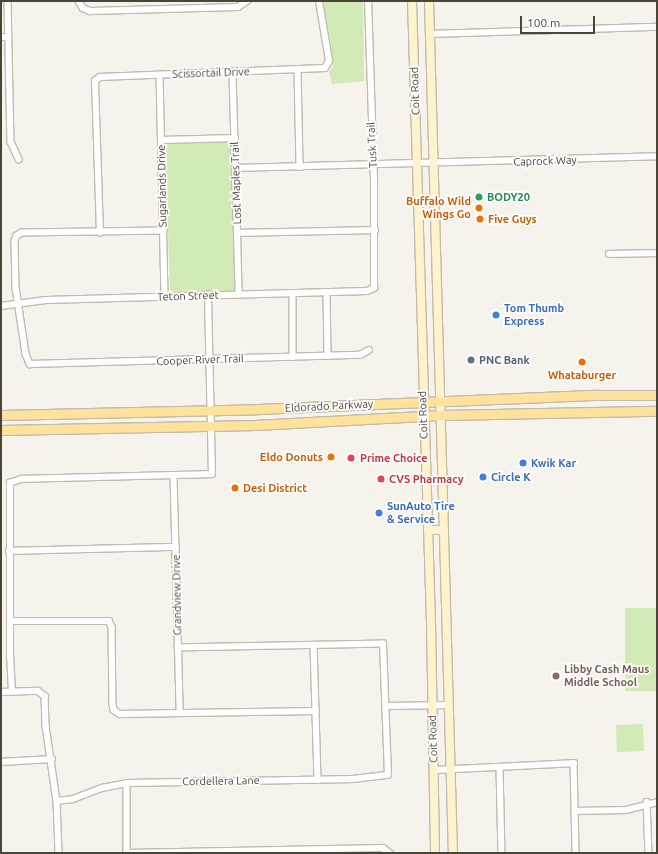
<!DOCTYPE html>
<html>
<head>
<meta charset="utf-8">
<style>
  body { margin:0 }
  #map { position:relative; width:658px; height:854px; overflow:hidden; background:#f6f3ec; font-family:Ubuntu,sans-serif }
  div>[style] { position:absolute }
  [style*='--x'] { left:calc(var(--x)*1px); top:calc(var(--y)*1px); width:calc(var(--w)*1px); rotate:calc(var(--a)*1deg) }
  .green>* { inset:0; background:#d2eab5; transform-origin:0 0 }
  .roads { filter:drop-shadow(1px 0 #c2bbae) drop-shadow(-1px 0 #c2bbae) drop-shadow(0 1px #c2bbae) drop-shadow(0 -1px #c2bbae) }
  .street>* { height:5.5px; margin:-2.75px; padding:0 2.75px; transform-origin:2.75px; border-radius:2.75px; background:#fff }
  .secondary>* { height:8px; margin:-4px; padding:0 4px; transform-origin:4px; border-radius:4px; background:#fff3cd }
  .primary>* { height:9px; margin:-4.5px; padding:0 4.5px; transform-origin:4.5px; border-radius:4.5px; background:#ffe39c }
  .dots>* { width:11px; height:11px; translate:-50% -50%; box-sizing:border-box; border:2px solid #fff; border-radius:50% }
  span { translate:-50% -50%; white-space:nowrap; text-align:center; line-height:1.15; -webkit-text-stroke:3.5px #fff; paint-order:stroke }
  .street-label { font-size:11px; color:#4b4439 }
  .leisure-label { font-size:11px; color:#27864d; font-weight:700 }
  .left { translate:0 -50%; text-align:left }
  .food-label { font-size:11px; color:#c56008; font-weight:700 }
  .right { translate:-100% -50%; text-align:right }
  .shop-label { font-size:11px; color:#366cbe; font-weight:700 }
  .service-label { font-size:11px; color:#4e5e75; font-weight:700 }
  .health-label { font-size:11px; color:#be3a42; font-weight:700 }
  .education-label { font-size:11px; color:#785e54; font-weight:700 }
  .frame { position:absolute; inset:0; border:2px solid #4b4439; pointer-events:none }
  .scale { position:absolute; left:520px; top:16px; width:75px; height:18px; box-sizing:border-box; border:2px solid #4b4439; border-top:0; padding-left:5px; font-size:12px; line-height:14px; white-space:nowrap; color:#4b4439; -webkit-text-stroke:3px #fff; paint-order:stroke }
</style>
</head>
<body>
<div id="map">
  <div class="green">
    <i style="clip-path:polygon(325px 1px,363px 2px,364px 81px,332px 84px,329px 72px,333px 67px,330px 38px,323px 11px)"></i>
    <i style="left:232px;top:142px;width:150px;height:67px;rotate:88deg"></i>
    <i style="left:657px;top:608px;width:83px;height:32px;rotate:90deg"></i>
    <i style="left:643px;top:724px;width:27px;height:27px;rotate:88deg"></i>
  </div>
  <div class="roads">
    <div class="street">
      <i style="--x:8;--y:1;--w:141;--a:88.8"></i>
      <i style="--x:11;--y:142;--w:19;--a:65"></i>
      <i style="--x:79;--y:1;--w:8;--a:60"></i>
      <i style="--x:83;--y:8;--w:8;--a:23"></i>
      <i style="--x:90;--y:11;--w:148;--a:-1.5"></i>
      <i style="--x:238;--y:7;--w:11;--a:-34"></i>
      <i style="--x:430;--y:34;--w:227;--a:-1.8"></i>
      <i style="--x:1;--y:37;--w:7;--a:0"></i>
      <i style="--x:298;--y:70;--w:97;--a:88.8"></i>
      <i style="--x:233;--y:73;--w:221;--a:88.4"></i>
      <i style="--x:160;--y:75;--w:221;--a:88.7"></i>
      <i style="--x:161;--y:140;--w:74;--a:-1.5"></i>
      <i style="--x:235;--y:168;--w:422;--a:-1.6"></i>
      <i style="--x:164;--y:231;--w:142;--a:179.2"></i>
      <i style="--x:22;--y:233;--w:6;--a:149"></i>
      <i style="--x:17;--y:236;--w:5;--a:112"></i>
      <i style="--x:15;--y:241;--w:47;--a:88.8"></i>
      <i style="--x:16;--y:288;--w:67;--a:81.4"></i>
      <i style="--x:26;--y:354;--w:11;--a:68"></i>
      <i style="--x:30;--y:364;--w:330;--a:-1.6"></i>
      <i style="--x:360;--y:355;--w:10;--a:-29"></i>
      <i style="--x:100;--y:233;--w:152;--a:-91.9"></i>
      <i style="--x:95;--y:81;--w:6;--a:-39"></i>
      <i style="--x:100;--y:77;--w:225;--a:-2.3"></i>
      <i style="--x:325;--y:68;--w:8;--a:-60"></i>
      <i style="--x:329;--y:61;--w:61;--a:-99.5"></i>
      <i style="--x:237;--y:233;--w:138;--a:-1.2"></i>
      <i style="--x:609;--y:254;--w:48;--a:-1.2"></i>
      <i style="--x:327;--y:292;--w:64;--a:89.1"></i>
      <i style="--x:293;--y:293;--w:64;--a:90"></i>
      <i style="--x:1;--y:306;--w:45;--a:-7.6"></i>
      <i style="--x:46;--y:300;--w:321;--a:-1.6"></i>
      <i style="--x:367;--y:291;--w:8;--a:-23"></i>
      <i style="--x:374;--y:288;--w:108;--a:-90"></i>
      <i style="--x:374;--y:180;--w:179;--a:-91.9"></i>
      <i style="--x:174;--y:476;--w:237;--a:88.5"></i>
      <i style="--x:9;--y:551;--w:167;--a:-1.4"></i>
      <i style="--x:11;--y:621;--w:98;--a:0"></i>
      <i style="--x:109;--y:621;--w:7;--a:63"></i>
      <i style="--x:112;--y:627;--w:77;--a:89.3"></i>
      <i style="--x:113;--y:704;--w:6;--a:81"></i>
      <i style="--x:114;--y:710;--w:7;--a:34"></i>
      <i style="--x:120;--y:714;--w:196;--a:-0.9"></i>
      <i style="--x:314;--y:645;--w:135;--a:88.3"></i>
      <i style="--x:1;--y:692;--w:37;--a:-2"></i>
      <i style="--x:38;--y:691;--w:9;--a:36"></i>
      <i style="--x:45;--y:696;--w:30;--a:88"></i>
      <i style="--x:46;--y:726;--w:76;--a:81.7"></i>
      <i style="--x:57;--y:801;--w:52;--a:87.8"></i>
      <i style="--x:12;--y:692;--w:35;--a:-93"></i>
      <i style="--x:10;--y:657;--w:174;--a:-90"></i>
      <i style="--x:10;--y:483;--w:12;--a:-20"></i>
      <i style="--x:21;--y:479;--w:191;--a:-1.5"></i>
      <i style="--x:212;--y:474;--w:179;--a:-91.3"></i>
      <i style="--x:387;--y:706;--w:62;--a:-0.9"></i>
      <i style="--x:1;--y:762;--w:51;--a:-3.4"></i>
      <i style="--x:500;--y:767;--w:86;--a:88.7"></i>
      <i style="--x:433;--y:770;--w:141;--a:-2.8"></i>
      <i style="--x:574;--y:763;--w:90;--a:88.7"></i>
      <i style="--x:127;--y:783;--w:70;--a:90"></i>
      <i style="--x:57;--y:801;--w:16;--a:-7"></i>
      <i style="--x:73;--y:799;--w:31;--a:-21"></i>
      <i style="--x:102;--y:788;--w:25;--a:-11"></i>
      <i style="--x:127;--y:783;--w:226;--a:-1"></i>
      <i style="--x:353;--y:779;--w:35;--a:-7"></i>
      <i style="--x:388;--y:775;--w:131;--a:-92.2"></i>
      <i style="--x:383;--y:644;--w:205;--a:178.9"></i>
      <i style="--x:647;--y:802;--w:51;--a:87.8"></i>
      <i style="--x:575;--y:811;--w:51;--a:-1.1"></i>
      <i style="--x:626;--y:810;--w:32;--a:-14"></i>
      <i style="--x:127;--y:853;--w:256;--a:-1.1"></i>
      <i style="--x:383;--y:848;--w:9;--a:36"></i>
    </div>
    <div class="secondary">
      <i style="--x:412;--y:1;--w:621;--a:88.25"></i>
      <i style="--x:431;--y:622;--w:231;--a:89"></i>
      <i style="--x:429;--y:1;--w:852;--a:88.39"></i>
      <i style="--x:428;--y:530;--w:16;--a:0"></i>
    </div>
    <div class="primary">
      <i style="--x:1;--y:415;--w:257;--a:-1.3"></i>
      <i style="--x:258;--y:409;--w:340;--a:-2.4"></i>
      <i style="--x:598;--y:395;--w:59;--a:0"></i>
      <i style="--x:1;--y:430;--w:254;--a:-1.1"></i>
      <i style="--x:255;--y:425;--w:186;--a:-3.1"></i>
      <i style="--x:441;--y:415;--w:216;--a:-1.1"></i>
    </div>
  </div>
  <div class="dots">
    <i style="left:479px;top:197px;background:#2e9e5b"></i>
    <i style="left:479px;top:208px;background:#e8710a"></i>
    <i style="left:480px;top:219px;background:#e8710a"></i>
    <i style="left:496px;top:315px;background:#3f7fe0"></i>
    <i style="left:471px;top:360px;background:#5c6f8a"></i>
    <i style="left:582px;top:362px;background:#e8710a"></i>
    <i style="left:331px;top:457px;background:#e8710a"></i>
    <i style="left:351px;top:458px;background:#e0444e"></i>
    <i style="left:523px;top:463px;background:#3f7fe0"></i>
    <i style="left:483px;top:477px;background:#3f7fe0"></i>
    <i style="left:381px;top:479px;background:#e0444e"></i>
    <i style="left:235px;top:488px;background:#e8710a"></i>
    <i style="left:379px;top:513px;background:#3f7fe0"></i>
    <i style="left:556px;top:676px;background:#8d6e63"></i>
  </div>
  <div class="street-label">
    <span style="left:211px;top:73px;rotate:-2deg">Scissortail Drive</span>
    <span style="left:415px;top:91px;rotate:-92deg">Coit Road</span>
    <span style="left:372px;top:145px;rotate:-93deg">Tusk Trail</span>
    <span style="left:545px;top:161px;rotate:-2deg">Caprock Way</span>
    <span style="left:236px;top:183px;rotate:-92deg">Lost Maples Trail</span>
    <span style="left:162px;top:186px;rotate:-91deg">Sugarlands Drive</span>
    <span style="left:188px;top:296px;rotate:-2deg">Teton Street</span>
    <span style="left:200px;top:360px;rotate:-2deg">Cooper River Trail</span>
    <span style="left:329px;top:406px;rotate:-3deg">Eldorado Parkway</span>
    <span style="left:423px;top:415px;rotate:-92deg">Coit Road</span>
    <span style="left:177px;top:595px;rotate:-91deg">Grandview Drive</span>
    <span style="left:433px;top:739px;rotate:-92deg">Coit Road</span>
    <span style="left:221px;top:781px;rotate:-1deg">Cordellera Lane</span>
  </div>
  <div class="leisure-label">
    <span class="left" style="left:487px;top:197px">BODY20</span>
  </div>
  <div class="food-label">
    <span class="right" style="left:471px;top:208px">Buffalo Wild<br>Wings Go</span>
    <span class="left" style="left:488px;top:219px">Five Guys</span>
    <span style="left:582px;top:375px">Whataburger</span>
    <span class="right" style="left:323px;top:457px">Eldo Donuts</span>
    <span class="left" style="left:243px;top:488px">Desi District</span>
  </div>
  <div class="shop-label">
    <span class="left" style="left:504px;top:315px">Tom Thumb<br>Express</span>
    <span class="left" style="left:531px;top:463px">Kwik Kar</span>
    <span class="left" style="left:491px;top:477px">Circle K</span>
    <span class="left" style="left:387px;top:513px">SunAuto Tire<br>&amp; Service</span>
  </div>
  <div class="service-label">
    <span class="left" style="left:479px;top:360px">PNC Bank</span>
  </div>
  <div class="health-label">
    <span class="left" style="left:360px;top:458px">Prime Choice</span>
    <span class="left" style="left:389px;top:479px">CVS Pharmacy</span>
  </div>
  <div class="education-label">
    <span class="left" style="left:564px;top:676px">Libby Cash Maus<br>Middle School</span>
  </div>
  <div class="frame"></div>
  <div class="scale">100 m</div>
</div>
</body>
</html>
